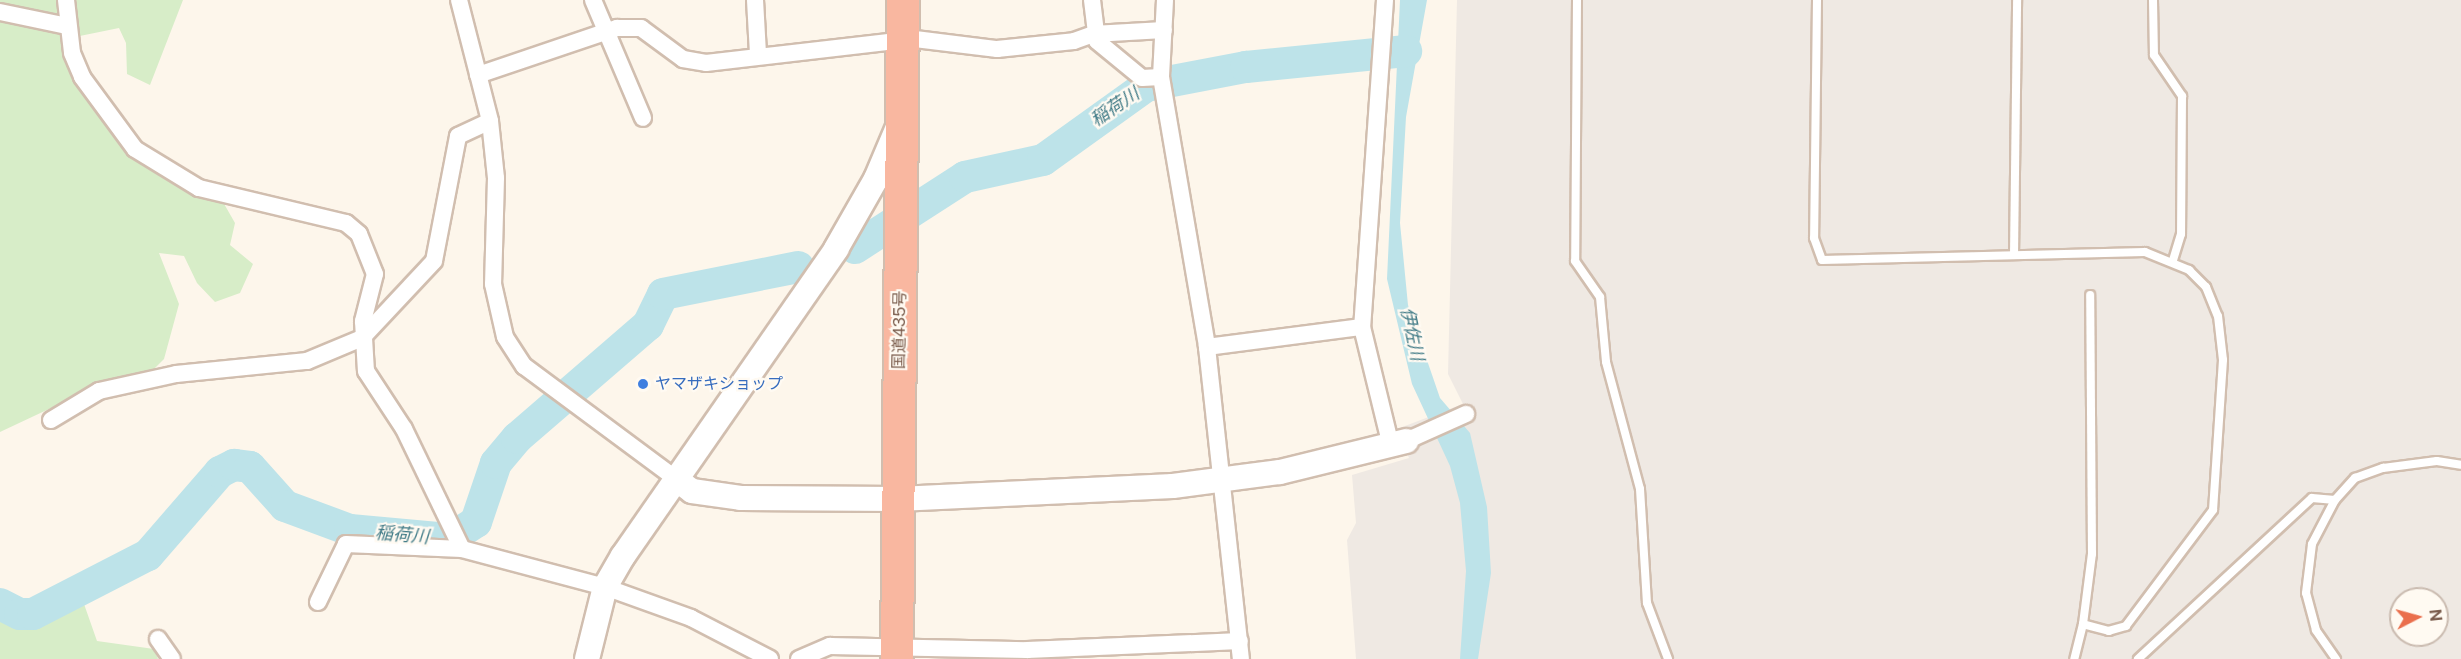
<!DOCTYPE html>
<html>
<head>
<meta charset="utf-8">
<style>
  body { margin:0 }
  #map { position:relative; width:2461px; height:659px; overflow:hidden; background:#fdf6eb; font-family:"Public Sans","Noto Sans JP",sans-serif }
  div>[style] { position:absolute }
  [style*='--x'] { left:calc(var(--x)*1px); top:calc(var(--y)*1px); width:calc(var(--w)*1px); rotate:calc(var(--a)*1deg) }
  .industrial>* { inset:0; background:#efe9e3 }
  .green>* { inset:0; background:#d7edc8 }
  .water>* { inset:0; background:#bde3e9 }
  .river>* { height:32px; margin:-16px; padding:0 16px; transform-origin:16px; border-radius:16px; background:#bde3e9 }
  .roads { filter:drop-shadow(2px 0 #d1beaf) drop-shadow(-2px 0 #d1beaf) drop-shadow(0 2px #d1beaf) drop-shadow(0 -2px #d1beaf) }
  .lane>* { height:8px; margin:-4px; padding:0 4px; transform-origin:4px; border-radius:4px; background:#fff }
  .street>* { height:16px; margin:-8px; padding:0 8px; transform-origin:8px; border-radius:8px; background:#fff }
  .secondary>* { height:24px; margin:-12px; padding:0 12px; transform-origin:12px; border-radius:12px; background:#fff }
  .highway>* { height:32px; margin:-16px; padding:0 16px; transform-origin:16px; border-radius:16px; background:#f9b7a0 }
  .dots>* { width:16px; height:16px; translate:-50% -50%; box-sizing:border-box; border:3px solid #fffaf2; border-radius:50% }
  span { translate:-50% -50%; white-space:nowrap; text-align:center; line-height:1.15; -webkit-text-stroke:4.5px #fffaf2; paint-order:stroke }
  .street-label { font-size:16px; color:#7a5c4c }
  .shop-label { font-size:16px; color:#366cbe }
  .left { translate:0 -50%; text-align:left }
  .water-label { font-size:18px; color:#417b87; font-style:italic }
  .north { position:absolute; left:2389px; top:587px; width:60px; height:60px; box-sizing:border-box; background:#fffaf2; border:2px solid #cabbb0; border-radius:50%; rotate:84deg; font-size:16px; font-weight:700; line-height:24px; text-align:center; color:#7a5c4c }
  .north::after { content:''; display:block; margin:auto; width:21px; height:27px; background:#ea6f4d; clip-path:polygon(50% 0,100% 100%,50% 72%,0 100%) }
</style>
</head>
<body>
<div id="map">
  <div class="industrial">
    <i style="clip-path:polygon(evenodd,1457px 0,2461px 0,2461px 659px,1356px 659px,1347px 540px,1356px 523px,1352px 475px,1409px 458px,1397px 429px,1463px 404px,1448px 374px,1457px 0,2401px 599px,2437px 599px,2437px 635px,2401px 635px,2401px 599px)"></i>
  </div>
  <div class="green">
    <i style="clip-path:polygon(0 0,183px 0,150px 85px,127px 74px,126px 43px,119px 28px,65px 39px,84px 95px,121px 140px,171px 183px,223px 202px,235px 223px,230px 245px,253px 264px,240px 293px,215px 302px,197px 283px,184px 256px,159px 253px,179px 304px,164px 359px,148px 375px,100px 385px,0 432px)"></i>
    <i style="clip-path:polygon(84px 604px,97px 641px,154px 649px,158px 659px,0 659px,0 614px,29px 628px)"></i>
  </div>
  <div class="water">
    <i style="clip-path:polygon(1400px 0,1427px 0,1406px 117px,1400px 223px,1408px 305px,1440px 398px,1470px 433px,1487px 507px,1491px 573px,1478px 659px,1460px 659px,1466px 571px,1460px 503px,1450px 466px,1412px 384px,1387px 279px)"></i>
  </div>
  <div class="river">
    <i style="--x:855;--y:248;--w:131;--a:-32.8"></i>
    <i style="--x:965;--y:177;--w:80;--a:-12.3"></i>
    <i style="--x:1043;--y:160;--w:127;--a:-35.7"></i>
    <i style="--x:1146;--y:86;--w:102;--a:-10.8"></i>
    <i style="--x:1246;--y:67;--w:161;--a:-5.7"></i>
    <i style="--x:0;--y:604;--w:22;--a:27"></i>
    <i style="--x:20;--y:614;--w:13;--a:0"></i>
    <i style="--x:33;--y:614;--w:129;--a:-27.2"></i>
    <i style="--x:148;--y:555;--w:110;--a:-49.1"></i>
    <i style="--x:220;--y:472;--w:16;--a:-27"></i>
    <i style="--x:234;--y:465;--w:16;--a:7"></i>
    <i style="--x:250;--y:467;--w:52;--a:48.1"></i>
    <i style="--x:285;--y:506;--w:69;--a:20.3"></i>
    <i style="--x:350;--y:530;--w:88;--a:5.2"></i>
    <i style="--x:438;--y:538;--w:22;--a:-13"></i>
    <i style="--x:459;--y:533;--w:20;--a:-33"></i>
    <i style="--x:476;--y:522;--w:62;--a:-71.3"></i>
    <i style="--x:496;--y:463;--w:33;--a:-50"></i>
    <i style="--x:517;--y:438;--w:173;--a:-40.8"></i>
    <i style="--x:648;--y:325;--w:34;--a:-64"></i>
    <i style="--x:663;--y:294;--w:138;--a:-11.3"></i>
  </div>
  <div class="roads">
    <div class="lane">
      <i style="--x:1577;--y:0;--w:261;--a:90.4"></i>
      <i style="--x:1575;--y:261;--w:44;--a:55.2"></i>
      <i style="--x:1600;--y:297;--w:65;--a:84.7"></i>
      <i style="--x:1606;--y:362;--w:131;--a:75"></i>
      <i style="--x:1640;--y:489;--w:114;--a:86.5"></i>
      <i style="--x:1647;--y:603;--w:60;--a:69.4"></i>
      <i style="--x:1817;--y:0;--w:238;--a:90.7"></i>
      <i style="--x:1814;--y:238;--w:23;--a:70"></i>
      <i style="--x:1822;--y:260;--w:323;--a:-1.4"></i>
      <i style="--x:2145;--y:252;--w:48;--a:22.2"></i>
      <i style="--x:2189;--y:270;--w:24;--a:45"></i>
      <i style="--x:2206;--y:287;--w:31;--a:68"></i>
      <i style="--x:2218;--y:316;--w:44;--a:83.5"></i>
      <i style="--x:2223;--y:360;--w:150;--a:93.8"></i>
      <i style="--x:2213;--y:510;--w:145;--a:126.9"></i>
      <i style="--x:2126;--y:626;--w:18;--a:164"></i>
      <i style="--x:2109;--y:631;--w:27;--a:-165"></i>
      <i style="--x:2083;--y:624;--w:36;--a:104"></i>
      <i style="--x:2153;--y:0;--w:55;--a:89"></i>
      <i style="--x:2154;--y:55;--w:50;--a:55.7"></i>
      <i style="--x:2182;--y:96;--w:138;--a:90.4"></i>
      <i style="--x:2181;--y:234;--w:27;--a:107"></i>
      <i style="--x:2014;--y:255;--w:255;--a:-89.3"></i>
      <i style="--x:2083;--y:624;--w:71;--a:-82.7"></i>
      <i style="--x:2092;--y:554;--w:259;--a:-90.4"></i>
      <i style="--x:2138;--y:659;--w:237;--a:-42.8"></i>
      <i style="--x:2312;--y:498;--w:23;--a:5"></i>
      <i style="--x:2336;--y:659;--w:35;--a:-125"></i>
      <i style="--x:2316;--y:630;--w:38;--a:-105"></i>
      <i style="--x:2306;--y:593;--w:49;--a:-83"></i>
      <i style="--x:2312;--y:544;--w:50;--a:-62.4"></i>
      <i style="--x:2335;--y:500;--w:30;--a:-48"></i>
      <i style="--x:2355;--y:478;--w:30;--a:-20"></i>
      <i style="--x:2383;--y:468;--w:54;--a:-7.4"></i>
      <i style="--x:2437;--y:461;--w:24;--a:9"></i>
    </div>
    <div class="street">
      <i style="--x:66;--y:0;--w:53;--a:83.5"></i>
      <i style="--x:72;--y:53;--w:26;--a:67"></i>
      <i style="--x:82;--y:77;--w:89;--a:53.6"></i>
      <i style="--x:135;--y:149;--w:75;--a:31.4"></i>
      <i style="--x:199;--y:188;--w:151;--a:13.4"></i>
      <i style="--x:346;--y:223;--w:17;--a:40"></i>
      <i style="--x:359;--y:234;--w:43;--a:68.2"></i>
      <i style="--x:375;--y:274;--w:49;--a:104.3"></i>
      <i style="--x:363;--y:321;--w:50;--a:86.6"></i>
      <i style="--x:366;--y:371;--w:69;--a:56.8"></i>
      <i style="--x:404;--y:429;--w:133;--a:64.2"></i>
      <i style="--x:459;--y:0;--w:125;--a:75.6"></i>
      <i style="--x:490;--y:121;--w:57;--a:84"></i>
      <i style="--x:496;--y:178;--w:106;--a:91.6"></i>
      <i style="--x:493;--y:284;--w:54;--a:77.2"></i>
      <i style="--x:505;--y:337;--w:35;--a:57"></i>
      <i style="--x:524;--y:366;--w:189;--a:36.6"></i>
      <i style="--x:593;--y:0;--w:128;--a:67"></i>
      <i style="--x:755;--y:0;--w:53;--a:86.8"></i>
      <i style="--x:1092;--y:0;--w:41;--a:83"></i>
      <i style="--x:1097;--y:41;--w:58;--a:39.4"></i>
      <i style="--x:1142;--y:78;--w:19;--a:-3"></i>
      <i style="--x:1165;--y:0;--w:77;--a:93"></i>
      <i style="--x:1161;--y:77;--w:274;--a:80.3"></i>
      <i style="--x:1207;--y:347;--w:314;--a:83.8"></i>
      <i style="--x:1385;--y:0;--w:328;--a:94"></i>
      <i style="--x:1362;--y:327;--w:122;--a:76.3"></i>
      <i style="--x:0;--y:12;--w:68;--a:11.8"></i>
      <i style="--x:478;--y:75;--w:147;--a:-18.7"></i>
      <i style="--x:617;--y:28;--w:24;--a:0"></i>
      <i style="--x:641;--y:28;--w:52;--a:36.4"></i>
      <i style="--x:683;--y:59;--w:23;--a:10"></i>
      <i style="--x:706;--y:63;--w:210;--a:-6.6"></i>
      <i style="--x:915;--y:39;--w:83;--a:7"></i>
      <i style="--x:997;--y:49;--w:77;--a:-5.9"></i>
      <i style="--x:1074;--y:41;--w:20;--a:-20"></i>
      <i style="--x:1093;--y:34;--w:71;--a:-3.2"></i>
      <i style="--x:1207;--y:347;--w:156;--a:-7.4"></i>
      <i style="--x:51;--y:420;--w:56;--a:-31.1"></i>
      <i style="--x:99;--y:391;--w:79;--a:-12.4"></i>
      <i style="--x:176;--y:374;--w:132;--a:-5.7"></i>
      <i style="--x:307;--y:361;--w:60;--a:-22.7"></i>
      <i style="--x:362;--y:338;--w:105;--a:-46.9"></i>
      <i style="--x:434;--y:261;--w:127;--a:-79.1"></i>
      <i style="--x:458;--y:136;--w:35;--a:-25"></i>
      <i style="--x:1406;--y:441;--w:66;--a:-24.2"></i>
      <i style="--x:318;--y:602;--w:64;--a:-64.2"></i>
      <i style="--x:346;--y:544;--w:116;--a:2.5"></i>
      <i style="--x:462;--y:549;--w:148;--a:14.9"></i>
      <i style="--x:605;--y:587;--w:91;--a:19.8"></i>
      <i style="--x:691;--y:618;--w:89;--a:27.4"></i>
      <i style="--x:158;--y:639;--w:24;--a:55"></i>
      <i style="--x:799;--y:659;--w:34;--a:-23"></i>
      <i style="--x:830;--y:646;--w:197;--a:1.2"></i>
      <i style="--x:1027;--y:650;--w:213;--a:-2.4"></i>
    </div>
    <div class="secondary">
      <i style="--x:676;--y:479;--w:20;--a:37"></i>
      <i style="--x:692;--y:491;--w:49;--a:8.1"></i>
      <i style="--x:741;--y:498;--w:157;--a:0.4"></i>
      <i style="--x:898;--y:499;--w:275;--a:-2.7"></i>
      <i style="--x:1173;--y:486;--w:108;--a:-7.5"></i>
      <i style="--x:1280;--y:472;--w:130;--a:-13.8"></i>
      <i style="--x:587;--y:659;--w:74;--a:-76"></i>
      <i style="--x:605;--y:587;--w:36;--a:-60"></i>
      <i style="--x:623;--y:556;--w:374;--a:-55.2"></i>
      <i style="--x:836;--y:249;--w:81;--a:-60.3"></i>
      <i style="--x:876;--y:179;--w:56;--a:-67.1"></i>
    </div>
    <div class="highway">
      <i style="--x:897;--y:659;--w:659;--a:-89.48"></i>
    </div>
  </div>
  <div class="dots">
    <i style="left:643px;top:384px;background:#3f7fe0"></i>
  </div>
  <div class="street-label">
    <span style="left:900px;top:330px;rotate:-89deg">国道435号</span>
  </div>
  <div class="shop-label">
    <span class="left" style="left:655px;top:384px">ヤマザキショップ</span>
  </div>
  <div class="water-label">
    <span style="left:1115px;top:107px;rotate:-34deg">稲荷川</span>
    <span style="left:1412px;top:334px;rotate:78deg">伊佐川</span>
    <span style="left:402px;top:535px;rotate:5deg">稲荷川</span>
  </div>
  <div class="north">N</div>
</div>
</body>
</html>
